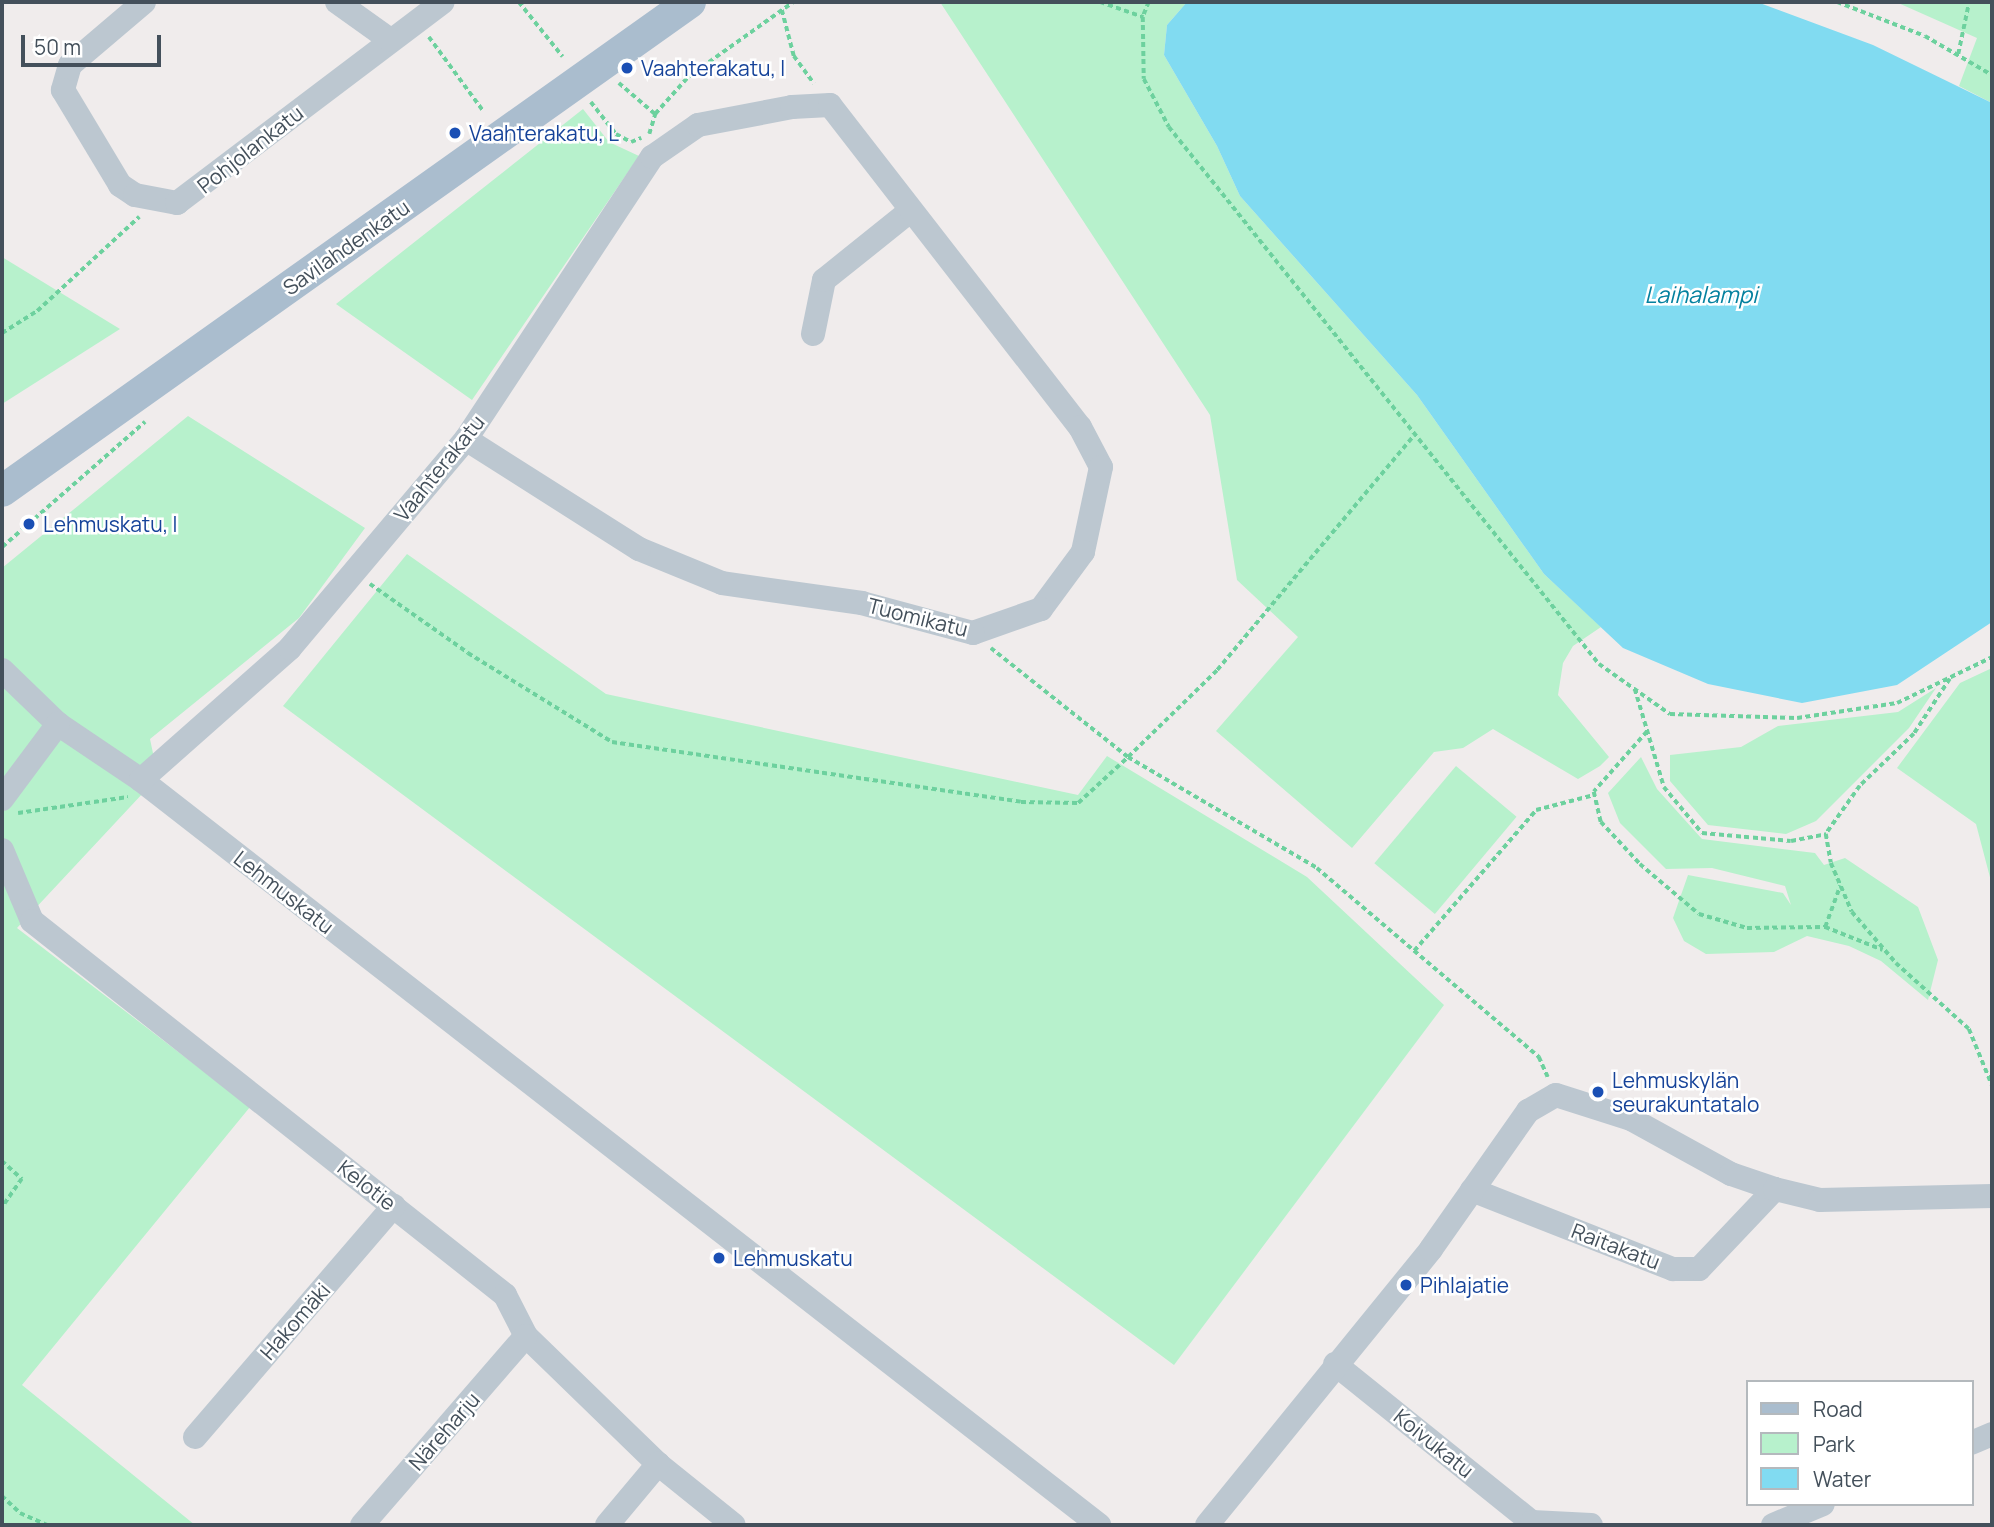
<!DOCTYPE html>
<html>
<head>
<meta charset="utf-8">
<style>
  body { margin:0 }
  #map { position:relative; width:1994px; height:1527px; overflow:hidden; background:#f0ecec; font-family:Manrope,sans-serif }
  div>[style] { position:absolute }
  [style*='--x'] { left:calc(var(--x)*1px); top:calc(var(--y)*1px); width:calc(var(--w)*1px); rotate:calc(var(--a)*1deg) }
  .green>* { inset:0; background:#b7f1cc; transform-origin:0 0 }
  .water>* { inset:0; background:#81dbf1 }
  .path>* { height:3.5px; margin-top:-1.75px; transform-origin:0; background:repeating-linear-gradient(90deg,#6dd19e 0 5px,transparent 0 8.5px) }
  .minor>* { height:24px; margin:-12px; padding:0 12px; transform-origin:12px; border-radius:12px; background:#bcc7d0 }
  .major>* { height:32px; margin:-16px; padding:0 16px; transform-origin:16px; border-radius:16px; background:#aabdce }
  .dots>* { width:19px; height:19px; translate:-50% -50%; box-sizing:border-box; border:4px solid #fff; border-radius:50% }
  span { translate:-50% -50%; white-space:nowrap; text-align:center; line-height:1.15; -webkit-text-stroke:5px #fff; paint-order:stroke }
  .transit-label { font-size:21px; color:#164399 }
  .left { translate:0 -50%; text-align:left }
  .street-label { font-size:21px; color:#44505b }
  .water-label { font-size:23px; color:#04819f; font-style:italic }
  .frame { position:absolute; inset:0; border:4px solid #44505b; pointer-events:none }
  .legend { position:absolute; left:1746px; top:1380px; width:228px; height:126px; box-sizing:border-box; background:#fff; border:2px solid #b4b9bd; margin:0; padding:9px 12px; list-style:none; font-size:21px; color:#44505b }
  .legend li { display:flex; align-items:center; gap:14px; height:35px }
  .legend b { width:35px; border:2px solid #b4b9bd }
  .scale { position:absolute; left:21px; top:35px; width:140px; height:32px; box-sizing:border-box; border:4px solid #44505b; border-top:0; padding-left:9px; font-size:21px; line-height:24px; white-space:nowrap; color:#44505b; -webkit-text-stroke:5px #fff; paint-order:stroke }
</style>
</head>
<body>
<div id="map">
  <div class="green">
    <i style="clip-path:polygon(940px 2px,1187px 2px,1167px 25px,1164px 55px,1217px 146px,1240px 196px,1417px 395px,1544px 574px,1601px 627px,1573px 646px,1563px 663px,1558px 695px,1609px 757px,1600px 766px,1578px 779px,1493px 729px,1463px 748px,1434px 752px,1352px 848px,1216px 731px,1298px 637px,1237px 580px,1210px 415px)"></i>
    <i style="clip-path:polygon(1896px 2px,1992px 2px,1992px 103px,1959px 86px,1977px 38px)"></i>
    <i style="clip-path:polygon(583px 109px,609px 142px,639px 156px,472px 400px,336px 304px)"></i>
    <i style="clip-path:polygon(2px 257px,120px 329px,2px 404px)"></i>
    <i style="clip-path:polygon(188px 416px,365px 528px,299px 618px,150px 739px,158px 777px,17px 928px,250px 1107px,22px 1385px,195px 1525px,2px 1525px,2px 568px)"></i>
    <i style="clip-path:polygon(407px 554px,606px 694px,1078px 795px,1107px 756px,1307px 877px,1444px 1005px,1174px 1365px,283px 706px)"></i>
    <i style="clip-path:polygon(1992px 668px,1992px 885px,1976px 824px,1897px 768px,1960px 683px)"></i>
    <i style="clip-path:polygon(1936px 688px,1909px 728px,1816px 821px,1786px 834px,1708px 825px,1670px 781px,1670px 755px,1741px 747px,1778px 726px,1898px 712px)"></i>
    <i style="clip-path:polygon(1641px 757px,1657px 789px,1702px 839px,1815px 853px,1824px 865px,1845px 858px,1918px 907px,1938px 960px,1928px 1000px,1881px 961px,1849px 946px,1807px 936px,1774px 952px,1706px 954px,1684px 941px,1673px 918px,1688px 875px,1783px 893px,1791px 905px,1785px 886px,1712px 868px,1666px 869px,1620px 823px,1608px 793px)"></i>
    <i style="left:1456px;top:766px;width:79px;height:127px;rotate:40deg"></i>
  </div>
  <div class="water">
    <i style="clip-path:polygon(1187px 2px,1757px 2px,1873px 45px,1992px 103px,1992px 622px,1897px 685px,1802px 703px,1708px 684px,1623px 648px,1544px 574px,1417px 395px,1240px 196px,1217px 146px,1164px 55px,1167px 25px)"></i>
  </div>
  <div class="path">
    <i style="--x:519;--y:2;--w:70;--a:51.3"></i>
    <i style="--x:1100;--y:2;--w:46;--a:19.2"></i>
    <i style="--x:1149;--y:2;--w:16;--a:112"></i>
    <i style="--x:1143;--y:17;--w:62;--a:89.1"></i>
    <i style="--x:1144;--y:79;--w:54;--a:62.5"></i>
    <i style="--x:1169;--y:127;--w:688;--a:51.31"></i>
    <i style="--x:1599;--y:664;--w:87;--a:35.2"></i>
    <i style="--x:1670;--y:714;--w:127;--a:1.8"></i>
    <i style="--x:1797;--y:718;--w:101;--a:-8.5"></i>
    <i style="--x:1897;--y:703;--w:106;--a:-25.8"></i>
    <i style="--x:1837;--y:2;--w:94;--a:21.1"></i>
    <i style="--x:1925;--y:36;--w:78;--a:30.2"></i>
    <i style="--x:782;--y:10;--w:48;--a:75.4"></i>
    <i style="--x:794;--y:56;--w:34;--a:54"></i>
    <i style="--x:429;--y:37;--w:93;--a:53.7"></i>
    <i style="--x:1958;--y:54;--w:53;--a:-78.1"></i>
    <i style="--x:619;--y:83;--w:48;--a:40.7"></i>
    <i style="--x:591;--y:102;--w:41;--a:52"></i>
    <i style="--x:616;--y:134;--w:17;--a:28"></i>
    <i style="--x:631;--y:142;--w:11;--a:-22"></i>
    <i style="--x:649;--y:134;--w:21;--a:-73"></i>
    <i style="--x:655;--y:114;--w:50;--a:-48.3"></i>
    <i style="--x:688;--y:77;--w:129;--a:-35.5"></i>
    <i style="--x:2;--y:333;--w:41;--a:-32.2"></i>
    <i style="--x:37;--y:311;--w:139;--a:-42.7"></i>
    <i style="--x:2;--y:547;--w:190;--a:-41.2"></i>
    <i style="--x:370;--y:584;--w:120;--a:35.1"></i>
    <i style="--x:468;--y:653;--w:169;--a:31.7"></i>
    <i style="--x:612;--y:742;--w:413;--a:8.3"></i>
    <i style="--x:1021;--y:802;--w:57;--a:1"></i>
    <i style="--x:1078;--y:803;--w:68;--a:-42.6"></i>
    <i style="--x:1128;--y:757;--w:219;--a:30.4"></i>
    <i style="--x:1317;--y:868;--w:292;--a:40.4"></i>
    <i style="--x:1539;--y:1057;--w:22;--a:66"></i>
    <i style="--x:991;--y:648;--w:175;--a:38.5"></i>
    <i style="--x:1128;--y:757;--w:124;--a:-44.3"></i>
    <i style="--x:1217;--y:670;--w:308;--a:-50"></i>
    <i style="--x:1950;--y:679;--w:66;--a:123.2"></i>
    <i style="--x:1914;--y:734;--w:75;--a:136.1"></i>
    <i style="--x:1860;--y:786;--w:59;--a:125.3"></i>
    <i style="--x:1826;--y:834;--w:29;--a:80"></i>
    <i style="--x:1831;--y:863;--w:53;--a:66.8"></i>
    <i style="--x:1852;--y:912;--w:67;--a:49.2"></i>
    <i style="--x:1896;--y:963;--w:98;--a:42.1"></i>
    <i style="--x:1969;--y:1029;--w:61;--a:67.7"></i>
    <i style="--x:1635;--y:689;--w:102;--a:73.5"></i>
    <i style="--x:1664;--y:787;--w:60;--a:50.4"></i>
    <i style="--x:1702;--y:833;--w:89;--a:5.1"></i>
    <i style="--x:1791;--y:841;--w:36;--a:-11"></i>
    <i style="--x:1647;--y:732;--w:80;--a:131.5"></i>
    <i style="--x:1594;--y:792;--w:31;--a:77"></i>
    <i style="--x:1601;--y:822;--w:57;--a:47.1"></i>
    <i style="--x:1640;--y:864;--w:77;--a:40.3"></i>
    <i style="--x:1699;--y:914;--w:50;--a:16.3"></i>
    <i style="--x:1747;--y:928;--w:78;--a:-0.7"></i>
    <i style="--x:1825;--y:927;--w:62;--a:21.6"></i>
    <i style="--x:18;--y:813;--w:111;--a:-8.3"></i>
    <i style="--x:1825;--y:927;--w:44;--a:-69.9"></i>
    <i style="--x:1414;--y:951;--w:186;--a:-49.1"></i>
    <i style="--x:1536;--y:810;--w:60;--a:-14.5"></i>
    <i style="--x:2;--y:1161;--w:27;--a:42"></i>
    <i style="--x:22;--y:1179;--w:35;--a:125"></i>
    <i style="--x:2;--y:1496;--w:25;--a:43"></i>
    <i style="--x:20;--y:1513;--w:30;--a:24"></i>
  </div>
  <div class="minor">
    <i style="--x:144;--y:2;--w:97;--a:139.6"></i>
    <i style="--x:70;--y:65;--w:26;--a:106"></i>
    <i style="--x:63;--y:90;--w:111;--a:59"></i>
    <i style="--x:120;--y:185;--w:18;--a:34"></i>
    <i style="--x:135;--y:195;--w:43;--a:10.8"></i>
    <i style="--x:177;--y:203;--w:333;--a:-37.1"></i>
    <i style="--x:337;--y:2;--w:65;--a:35.6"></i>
    <i style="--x:813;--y:334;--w:55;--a:-78.5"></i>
    <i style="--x:824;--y:280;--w:110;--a:-38.7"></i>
    <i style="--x:2;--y:670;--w:78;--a:44"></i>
    <i style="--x:58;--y:724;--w:100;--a:34"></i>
    <i style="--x:141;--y:780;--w:1214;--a:37.87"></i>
    <i style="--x:141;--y:780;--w:199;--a:-41.5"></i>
    <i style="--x:290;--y:648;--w:273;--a:-49.9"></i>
    <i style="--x:466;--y:439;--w:338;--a:-56.6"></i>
    <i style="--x:652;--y:157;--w:56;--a:-34.8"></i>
    <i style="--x:698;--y:125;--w:96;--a:-10.8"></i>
    <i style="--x:792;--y:107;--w:38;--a:-3"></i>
    <i style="--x:830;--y:105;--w:408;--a:52.2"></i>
    <i style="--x:1080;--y:427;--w:45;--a:62.3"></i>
    <i style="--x:1101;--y:467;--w:87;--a:102"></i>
    <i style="--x:1083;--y:552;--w:71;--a:126.4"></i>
    <i style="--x:1041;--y:609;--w:72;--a:160.6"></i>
    <i style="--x:973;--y:633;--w:115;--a:-164.9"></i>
    <i style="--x:862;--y:603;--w:141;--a:-171.9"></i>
    <i style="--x:722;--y:583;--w:90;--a:-157.7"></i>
    <i style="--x:639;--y:549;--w:205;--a:-147.6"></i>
    <i style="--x:2;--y:799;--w:94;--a:-53.3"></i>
    <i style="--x:2;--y:850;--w:77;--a:67.1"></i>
    <i style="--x:32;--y:921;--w:603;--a:38.33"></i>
    <i style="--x:505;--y:1295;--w:46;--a:62.9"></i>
    <i style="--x:526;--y:1336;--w:184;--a:44.1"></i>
    <i style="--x:658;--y:1464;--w:97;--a:38.8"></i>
    <i style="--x:1472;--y:1190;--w:216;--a:21.5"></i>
    <i style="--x:1673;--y:1269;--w:26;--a:0"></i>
    <i style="--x:1699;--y:1269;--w:110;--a:-46.5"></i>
    <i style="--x:1335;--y:1364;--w:257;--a:38.8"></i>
    <i style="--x:195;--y:1437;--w:305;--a:-49.3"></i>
    <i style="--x:1971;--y:1443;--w:23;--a:-23"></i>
    <i style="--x:1532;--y:1522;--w:59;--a:2.9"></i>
    <i style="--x:362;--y:1525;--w:250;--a:-49.1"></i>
    <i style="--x:607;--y:1525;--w:80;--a:-50.1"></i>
    <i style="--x:1207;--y:1525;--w:355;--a:-50.9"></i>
    <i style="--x:1431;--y:1249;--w:169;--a:-54.9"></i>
    <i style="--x:1528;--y:1111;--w:32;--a:-30"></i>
    <i style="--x:1556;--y:1095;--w:79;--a:17.7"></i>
    <i style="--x:1631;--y:1119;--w:114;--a:28.8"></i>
    <i style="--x:1731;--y:1174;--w:46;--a:18.8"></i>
    <i style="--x:1775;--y:1189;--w:46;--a:13.7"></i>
    <i style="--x:1820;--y:1200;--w:172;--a:-1.3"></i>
    <i style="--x:1773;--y:1525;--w:54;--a:-22.8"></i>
  </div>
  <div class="major">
    <i style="--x:2;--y:491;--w:844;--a:-35.4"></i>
  </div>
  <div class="dots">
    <i style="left:627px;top:68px;background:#1a4fb4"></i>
    <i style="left:455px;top:133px;background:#1a4fb4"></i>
    <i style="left:29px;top:524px;background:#1a4fb4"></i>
    <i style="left:1598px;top:1092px;background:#1a4fb4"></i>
    <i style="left:719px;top:1258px;background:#1a4fb4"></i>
    <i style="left:1406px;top:1285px;background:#1a4fb4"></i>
  </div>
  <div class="transit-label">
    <span class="left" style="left:641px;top:68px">Vaahterakatu, I</span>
    <span class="left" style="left:469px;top:133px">Vaahterakatu, L</span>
    <span class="left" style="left:43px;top:524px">Lehmuskatu, I</span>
    <span class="left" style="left:1612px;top:1092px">Lehmuskylän<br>seurakuntatalo</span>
    <span class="left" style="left:733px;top:1258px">Lehmuskatu</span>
    <span class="left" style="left:1420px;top:1285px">Pihlajatie</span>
  </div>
  <div class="street-label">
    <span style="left:250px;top:149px;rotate:-38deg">Pohjolankatu</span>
    <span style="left:346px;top:247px;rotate:-35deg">Savilahdenkatu</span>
    <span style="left:439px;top:468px;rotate:-51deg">Vaahterakatu</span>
    <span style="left:918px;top:617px;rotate:14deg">Tuomikatu</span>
    <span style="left:284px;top:892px;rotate:38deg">Lehmuskatu</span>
    <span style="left:367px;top:1185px;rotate:38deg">Kelotie</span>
    <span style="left:1616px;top:1246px;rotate:21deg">Raitakatu</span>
    <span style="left:295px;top:1321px;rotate:-49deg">Hakomäki</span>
    <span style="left:444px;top:1431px;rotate:-49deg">Näreharju</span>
    <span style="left:1434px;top:1443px;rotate:39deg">Koivukatu</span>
  </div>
  <div class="water-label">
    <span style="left:1701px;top:294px">Laihalampi</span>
  </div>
  <div class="frame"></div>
  <ul class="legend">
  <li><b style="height:9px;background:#aabdce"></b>Road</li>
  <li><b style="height:19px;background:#b7f1cc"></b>Park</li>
  <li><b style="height:19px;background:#81dbf1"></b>Water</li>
  </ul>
  <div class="scale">50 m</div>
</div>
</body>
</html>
